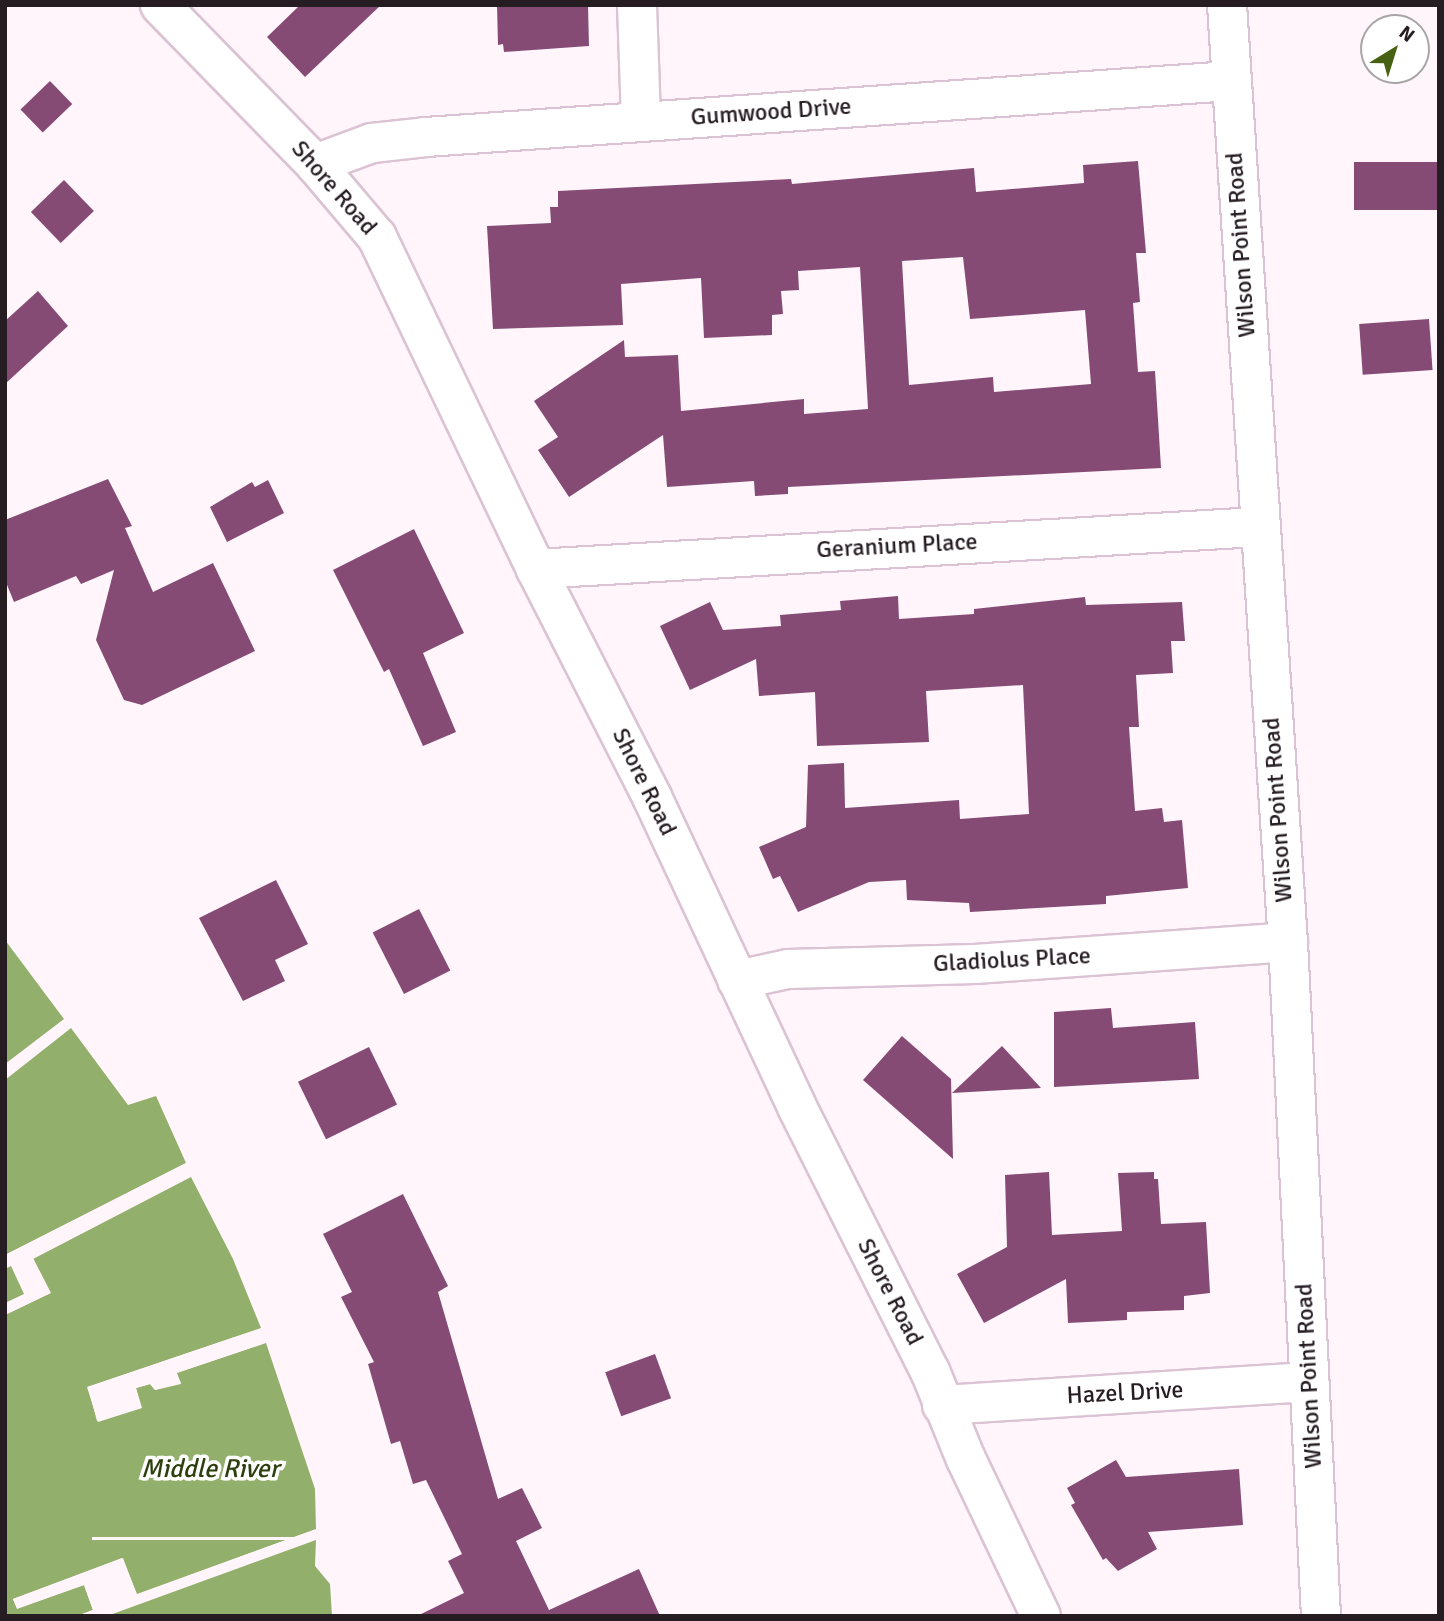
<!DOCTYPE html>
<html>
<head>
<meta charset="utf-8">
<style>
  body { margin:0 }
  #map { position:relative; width:1444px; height:1621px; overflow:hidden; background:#fff5fb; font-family:Signika,sans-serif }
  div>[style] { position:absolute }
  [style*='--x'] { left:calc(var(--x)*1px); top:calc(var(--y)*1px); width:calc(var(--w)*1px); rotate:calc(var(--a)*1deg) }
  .water>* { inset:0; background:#92af6c }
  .pier>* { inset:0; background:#fff5fb; transform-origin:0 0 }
  .building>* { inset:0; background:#854b75; transform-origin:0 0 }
  .roads { filter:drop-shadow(2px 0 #dbc3d3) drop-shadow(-2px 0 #dbc3d3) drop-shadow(0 2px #dbc3d3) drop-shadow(0 -2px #dbc3d3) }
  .minor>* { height:38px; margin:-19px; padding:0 19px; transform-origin:19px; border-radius:19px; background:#fff }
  span { translate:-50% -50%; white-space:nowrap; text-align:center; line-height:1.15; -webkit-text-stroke:7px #fff; paint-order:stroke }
  .street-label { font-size:24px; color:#261d23 }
  .water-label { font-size:26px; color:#2d3f0e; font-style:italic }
  .frame { position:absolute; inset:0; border:7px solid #261d23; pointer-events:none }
  .north { position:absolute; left:1360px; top:14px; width:70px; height:70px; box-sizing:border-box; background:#fff; border:2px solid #a8a5a7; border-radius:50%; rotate:38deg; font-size:19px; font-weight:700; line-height:28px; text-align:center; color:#261d23 }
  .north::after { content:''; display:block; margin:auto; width:24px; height:32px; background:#466112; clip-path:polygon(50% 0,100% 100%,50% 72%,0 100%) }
</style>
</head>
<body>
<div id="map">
  <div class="water">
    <i style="clip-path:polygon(5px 940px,64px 1019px,5px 1064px)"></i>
    <i style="clip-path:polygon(71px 1028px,128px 1105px,156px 1096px,186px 1163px,5px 1255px,5px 1080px)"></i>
    <i style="clip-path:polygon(191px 1177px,233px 1259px,261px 1328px,88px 1387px,97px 1421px,141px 1408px,136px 1388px,150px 1384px,155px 1390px,181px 1383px,176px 1373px,266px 1343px,315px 1489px,316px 1529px,137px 1595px,123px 1558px,13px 1599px,17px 1608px,84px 1585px,93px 1610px,77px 1616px,5px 1616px,5px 1315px,50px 1293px,33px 1259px)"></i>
    <i style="clip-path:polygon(11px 1266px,24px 1294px,5px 1303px,5px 1269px)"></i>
    <i style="clip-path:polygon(316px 1540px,315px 1566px,330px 1584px,332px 1616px,107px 1616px)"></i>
  </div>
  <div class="pier">
    <i style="clip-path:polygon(186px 1163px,187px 1167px,5px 1258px,5px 1255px)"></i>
    <i style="clip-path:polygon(190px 1174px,33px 1258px,51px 1293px,5px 1315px,46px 1291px,31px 1256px)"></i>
    <i style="clip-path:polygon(261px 1328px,92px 1389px,100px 1417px,137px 1406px,134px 1385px,176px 1381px,175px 1370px,266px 1343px,177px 1373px,181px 1384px,155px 1390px,150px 1384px,136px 1388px,142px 1408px,98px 1422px,87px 1387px)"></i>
    <i style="clip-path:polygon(316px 1529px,138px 1598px,120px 1562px,18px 1601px,19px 1604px,85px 1582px,97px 1610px,88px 1616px,77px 1616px,93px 1610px,84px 1585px,17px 1609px,13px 1599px,122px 1558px,137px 1594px)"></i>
    <i style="left:316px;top:1537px;width:3px;height:224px;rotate:90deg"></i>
  </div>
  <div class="building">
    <i style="clip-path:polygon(300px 5px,381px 5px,305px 77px,267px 37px)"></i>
    <i style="clip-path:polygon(497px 5px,588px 5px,589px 46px,504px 52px,503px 44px,498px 45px)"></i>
    <i style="left:50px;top:81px;width:32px;height:41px;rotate:46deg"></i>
    <i style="clip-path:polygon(evenodd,1138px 161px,1146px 253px,1136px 253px,1140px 302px,1133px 303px,1138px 372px,1155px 371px,1161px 468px,788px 487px,788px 494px,755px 496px,754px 481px,667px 487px,663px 435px,569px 497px,538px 450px,558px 437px,534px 401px,624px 340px,625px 357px,678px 355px,681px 411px,804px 399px,804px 414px,868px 409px,860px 267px,798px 271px,799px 290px,781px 291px,783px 314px,772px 315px,772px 335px,704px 338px,701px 278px,621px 284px,623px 325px,493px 329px,487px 226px,551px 223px,550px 207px,558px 207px,558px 191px,791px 179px,792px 184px,974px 168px,976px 192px,1084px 183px,1083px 165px,1138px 161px,963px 257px,970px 319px,1085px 310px,1091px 384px,994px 392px,993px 377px,909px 385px,902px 261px,963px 257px)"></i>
    <i style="left:1439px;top:162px;width:48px;height:85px;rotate:90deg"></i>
    <i style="left:64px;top:180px;width:43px;height:46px;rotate:46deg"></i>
    <i style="clip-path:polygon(38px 291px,68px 326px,5px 384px,5px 321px)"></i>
    <i style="left:1429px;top:319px;width:51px;height:70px;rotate:86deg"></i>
    <i style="clip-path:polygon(108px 479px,132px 526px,125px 528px,153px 592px,213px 563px,255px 651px,142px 705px,124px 700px,96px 640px,114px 570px,81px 584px,76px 576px,14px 602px,5px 580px,5px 520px)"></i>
    <i style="clip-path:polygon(268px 480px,284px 513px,227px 542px,210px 507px,252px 482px,255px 487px)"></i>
    <i style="clip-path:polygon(414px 529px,464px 633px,423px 653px,456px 732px,423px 746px,389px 669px,384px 672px,333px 570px)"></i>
    <i style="clip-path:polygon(898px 596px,899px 619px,974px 614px,974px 609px,1085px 597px,1086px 605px,1182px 602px,1185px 641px,1171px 641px,1173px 673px,1136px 675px,1139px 727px,1129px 727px,1135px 811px,1162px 808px,1164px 822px,1182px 820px,1188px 888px,1106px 896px,1106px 904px,970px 912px,969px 903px,907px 900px,906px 880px,869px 882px,798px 912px,780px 876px,773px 879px,759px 847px,806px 827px,808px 765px,844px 763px,845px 808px,959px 800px,960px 819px,1029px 814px,1023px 685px,926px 691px,929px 742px,817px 746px,815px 692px,759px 696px,756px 659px,690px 690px,660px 626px,710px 602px,723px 630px,781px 626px,780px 615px,841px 610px,840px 601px)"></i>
    <i style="clip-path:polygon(276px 880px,308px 944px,275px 960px,285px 981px,243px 1001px,199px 918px)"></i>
    <i style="left:419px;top:909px;width:69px;height:52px;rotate:63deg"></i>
    <i style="clip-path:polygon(1111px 1008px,1113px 1028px,1195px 1022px,1199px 1079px,1054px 1087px,1054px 1012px)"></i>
    <i style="clip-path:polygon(902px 1036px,951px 1079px,953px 1159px,863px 1080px)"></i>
    <i style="clip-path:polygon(1002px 1046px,1041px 1088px,952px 1093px)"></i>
    <i style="left:369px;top:1047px;width:64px;height:79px;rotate:64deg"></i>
    <i style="clip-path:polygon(1049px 1172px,1052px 1235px,1122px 1231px,1118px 1173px,1154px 1172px,1154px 1179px,1158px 1179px,1161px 1224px,1206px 1222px,1210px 1293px,1184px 1296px,1184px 1310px,1127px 1312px,1127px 1320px,1068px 1323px,1066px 1279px,984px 1323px,957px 1274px,1007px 1247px,1005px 1175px)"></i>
    <i style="clip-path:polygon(403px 1194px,448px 1286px,438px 1292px,498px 1499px,522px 1488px,542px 1528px,516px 1541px,549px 1610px,639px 1569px,660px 1616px,417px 1616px,464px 1593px,448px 1561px,462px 1554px,426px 1480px,413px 1484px,400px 1441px,391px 1444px,368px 1364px,374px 1362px,341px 1297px,352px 1292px,323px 1234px)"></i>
    <i style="left:655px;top:1354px;width:47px;height:53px;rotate:70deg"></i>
    <i style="clip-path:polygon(1116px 1460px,1126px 1477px,1239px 1469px,1243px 1525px,1148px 1532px,1157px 1549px,1118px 1571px,1106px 1558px,1103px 1560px,1071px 1505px,1075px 1503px,1067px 1488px)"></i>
  </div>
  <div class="roads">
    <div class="minor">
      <i style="--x:160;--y:5;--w:222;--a:45.7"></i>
      <i style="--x:315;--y:164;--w:96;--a:49.7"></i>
      <i style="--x:377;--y:237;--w:368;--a:64.4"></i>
      <i style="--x:536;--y:569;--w:256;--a:63"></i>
      <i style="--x:652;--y:797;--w:342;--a:64.9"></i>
      <i style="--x:797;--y:1107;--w:296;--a:63.3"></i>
      <i style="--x:930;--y:1371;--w:95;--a:67.8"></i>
      <i style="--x:966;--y:1459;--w:174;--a:64.5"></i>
      <i style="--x:637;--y:5;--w:116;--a:88"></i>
      <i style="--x:1227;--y:5;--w:939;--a:86.28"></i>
      <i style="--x:1288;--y:942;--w:675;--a:87.2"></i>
      <i style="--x:315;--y:164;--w:61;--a:-20.2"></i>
      <i style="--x:372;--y:143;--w:54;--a:-6.3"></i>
      <i style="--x:426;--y:137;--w:807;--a:-3.98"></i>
      <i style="--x:536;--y:569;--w:723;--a:-3.33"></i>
      <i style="--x:737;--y:980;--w:52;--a:-12.2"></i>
      <i style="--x:788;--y:969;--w:187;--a:-1.5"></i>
      <i style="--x:975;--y:964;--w:314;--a:-4"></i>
      <i style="--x:942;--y:1405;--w:367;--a:-3.6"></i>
    </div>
  </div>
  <div class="street-label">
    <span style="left:771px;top:112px;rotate:-4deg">Gumwood Drive</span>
    <span style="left:334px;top:188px;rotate:49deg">Shore Road</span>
    <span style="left:1241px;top:245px;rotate:-94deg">Wilson Point Road</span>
    <span style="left:897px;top:546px;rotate:-3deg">Geranium Place</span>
    <span style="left:644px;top:782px;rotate:64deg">Shore Road</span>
    <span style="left:1278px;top:810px;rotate:-94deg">Wilson Point Road</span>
    <span style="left:1012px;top:960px;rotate:-3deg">Gladiolus Place</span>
    <span style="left:890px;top:1292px;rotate:63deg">Shore Road</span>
    <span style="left:1309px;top:1376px;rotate:-93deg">Wilson Point Road</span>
    <span style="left:1125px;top:1393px;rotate:-3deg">Hazel Drive</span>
  </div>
  <div class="water-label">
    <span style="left:210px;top:1470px">Middle River</span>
  </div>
  <div class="frame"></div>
  <div class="north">N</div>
</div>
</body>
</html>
